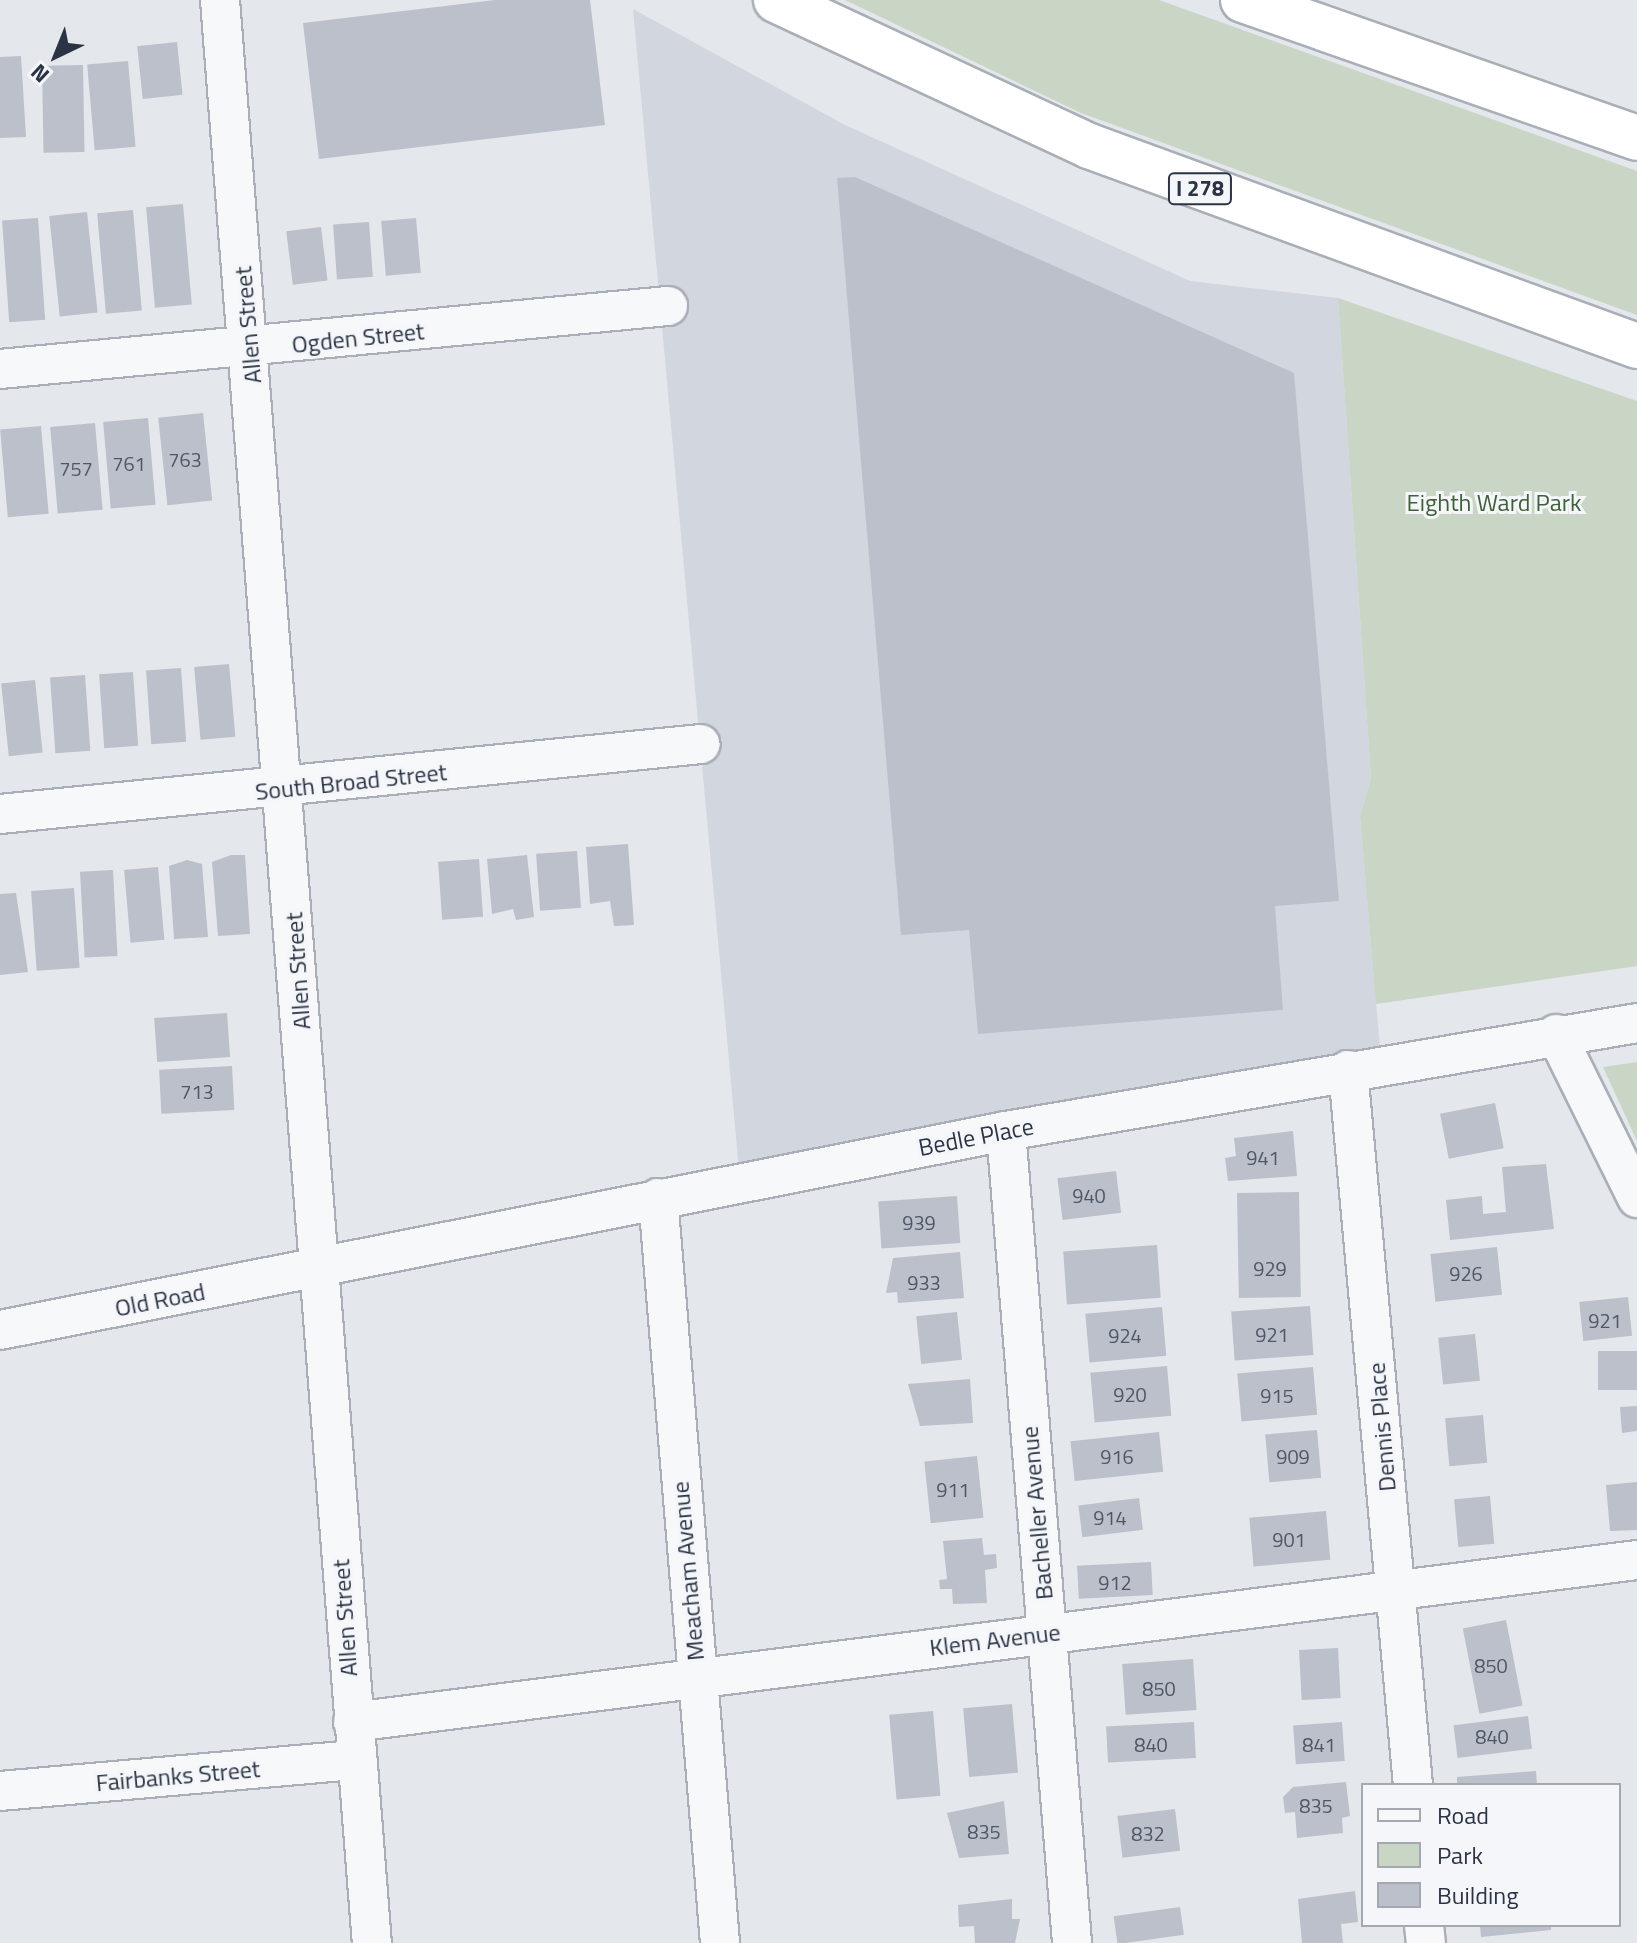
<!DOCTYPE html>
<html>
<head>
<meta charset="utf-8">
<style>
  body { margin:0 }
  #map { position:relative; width:1637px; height:1943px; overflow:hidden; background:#e4e7ec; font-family:"Titillium Web",sans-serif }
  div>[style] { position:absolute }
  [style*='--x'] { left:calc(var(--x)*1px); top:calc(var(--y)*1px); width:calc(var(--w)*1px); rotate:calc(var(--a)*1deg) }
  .built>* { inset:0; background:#d2d6de }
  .green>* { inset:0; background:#c9d6c5 }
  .building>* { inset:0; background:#bbc0ca; transform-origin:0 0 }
  .roads { filter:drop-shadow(2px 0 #a9aeb7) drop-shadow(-2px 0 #a9aeb7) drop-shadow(0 2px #a9aeb7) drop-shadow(0 -2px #a9aeb7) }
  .minor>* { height:38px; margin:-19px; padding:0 19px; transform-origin:19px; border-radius:19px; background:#f7f8fa }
  .motorway>* { height:44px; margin:-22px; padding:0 22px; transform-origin:22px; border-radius:22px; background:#fff }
  span { translate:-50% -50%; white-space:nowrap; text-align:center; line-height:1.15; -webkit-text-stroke:6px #f4f6f9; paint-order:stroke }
  .number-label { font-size:20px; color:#4f5766 }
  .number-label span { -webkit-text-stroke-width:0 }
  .shield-label span { padding:2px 6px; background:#f4f6f9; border:2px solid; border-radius:6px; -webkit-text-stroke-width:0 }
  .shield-label { font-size:22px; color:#2b3445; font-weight:700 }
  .street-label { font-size:24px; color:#2b3445 }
  .park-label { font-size:24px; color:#3f6138 }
  .legend { position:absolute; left:1361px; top:1783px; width:260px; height:144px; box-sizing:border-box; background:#f4f6f9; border:2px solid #a4a8b1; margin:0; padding:10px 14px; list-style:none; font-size:24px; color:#2b3445 }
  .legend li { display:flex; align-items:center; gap:16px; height:40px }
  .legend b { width:40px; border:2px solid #a4a8b1 }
  .north { position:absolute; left:16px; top:16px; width:80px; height:80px; -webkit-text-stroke:6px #f4f6f9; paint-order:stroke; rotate:223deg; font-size:22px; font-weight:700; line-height:32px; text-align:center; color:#2b3445 }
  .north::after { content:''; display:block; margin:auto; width:28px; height:36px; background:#2b3445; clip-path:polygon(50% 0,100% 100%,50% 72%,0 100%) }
</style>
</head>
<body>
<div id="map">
  <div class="built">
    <i style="clip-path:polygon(633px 9px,845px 125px,1190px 281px,1338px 298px,1371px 778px,1360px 816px,1381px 1060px,740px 1181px)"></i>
  </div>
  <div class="green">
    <i style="clip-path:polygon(845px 0,1159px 0,1637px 171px,1637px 315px,1081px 113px)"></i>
    <i style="clip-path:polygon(1338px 298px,1637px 401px,1637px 966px,1376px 1004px,1360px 816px,1371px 778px)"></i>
    <i style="clip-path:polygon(1637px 1062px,1637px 1141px,1603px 1067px)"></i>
  </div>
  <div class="building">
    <i style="clip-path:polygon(495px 0,590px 0,605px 125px,319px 159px,303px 23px)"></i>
    <i style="left:177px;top:42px;width:53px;height:40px;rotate:84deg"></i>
    <i style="clip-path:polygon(21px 56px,26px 137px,0 138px,0 57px)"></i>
    <i style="left:128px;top:61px;width:86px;height:41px;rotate:85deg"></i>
    <i style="left:83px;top:65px;width:87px;height:41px;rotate:89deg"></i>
    <i style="clip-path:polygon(855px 177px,1294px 373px,1339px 901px,1275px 906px,1283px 1010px,978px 1034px,969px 930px,901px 935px,837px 178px)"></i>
    <i style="left:183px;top:204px;width:101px;height:37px;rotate:85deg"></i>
    <i style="left:133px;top:210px;width:101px;height:36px;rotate:85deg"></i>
    <i style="left:87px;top:212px;width:101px;height:38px;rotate:84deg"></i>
    <i style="left:38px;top:218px;width:102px;height:36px;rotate:86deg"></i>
    <i style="left:416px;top:218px;width:55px;height:35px;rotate:85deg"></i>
    <i style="left:369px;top:222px;width:55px;height:36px;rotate:86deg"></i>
    <i style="left:321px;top:227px;width:54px;height:35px;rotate:83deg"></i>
    <i style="left:203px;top:413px;width:88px;height:45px;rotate:84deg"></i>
    <i style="left:148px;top:418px;width:87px;height:45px;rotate:85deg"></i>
    <i style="left:95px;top:423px;width:87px;height:45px;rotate:85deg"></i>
    <i style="left:41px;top:426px;width:88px;height:41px;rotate:85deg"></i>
    <i style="left:229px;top:664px;width:73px;height:35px;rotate:85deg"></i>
    <i style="left:181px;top:668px;width:74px;height:35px;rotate:86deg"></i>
    <i style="left:133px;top:672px;width:74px;height:34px;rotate:86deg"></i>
    <i style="left:85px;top:675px;width:76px;height:35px;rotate:86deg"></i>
    <i style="left:35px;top:680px;width:73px;height:34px;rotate:84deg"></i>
    <i style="clip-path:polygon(628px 844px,634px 925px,614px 926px,610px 901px,590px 904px,586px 847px)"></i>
    <i style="left:577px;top:851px;width:57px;height:41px;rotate:86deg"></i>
    <i style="clip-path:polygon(231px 855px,245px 855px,250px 934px,218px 936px,212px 862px)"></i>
    <i style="clip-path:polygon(527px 855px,534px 917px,516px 920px,513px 909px,492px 914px,487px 859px)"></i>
    <i style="left:479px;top:859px;width:58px;height:41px;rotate:86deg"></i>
    <i style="clip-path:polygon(187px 860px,202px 864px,208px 937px,174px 939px,169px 866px)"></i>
    <i style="left:158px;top:867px;width:73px;height:34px;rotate:85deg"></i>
    <i style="left:113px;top:870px;width:86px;height:33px;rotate:87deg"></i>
    <i style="left:74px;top:888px;width:80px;height:43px;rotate:86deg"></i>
    <i style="clip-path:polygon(16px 893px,28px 972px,0 975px,0 894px)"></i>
    <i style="left:227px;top:1013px;width:44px;height:73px;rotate:86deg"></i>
    <i style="left:232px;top:1066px;width:44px;height:73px;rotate:87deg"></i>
    <i style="left:1495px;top:1103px;width:46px;height:56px;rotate:79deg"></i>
    <i style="clip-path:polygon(1293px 1131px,1297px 1176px,1228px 1181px,1225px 1158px,1236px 1156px,1234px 1138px)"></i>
    <i style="clip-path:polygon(1546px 1164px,1554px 1229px,1450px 1240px,1446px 1200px,1482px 1196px,1483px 1214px,1506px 1212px,1502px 1167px)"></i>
    <i style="left:1116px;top:1171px;width:42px;height:59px;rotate:83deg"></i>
    <i style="left:1299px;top:1192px;width:105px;height:62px;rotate:89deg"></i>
    <i style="left:957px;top:1196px;width:47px;height:79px;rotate:86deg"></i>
    <i style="left:1157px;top:1245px;width:53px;height:94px;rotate:86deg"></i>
    <i style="left:1497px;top:1247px;width:48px;height:67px;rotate:84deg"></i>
    <i style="clip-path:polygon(960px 1252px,964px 1298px,898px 1303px,897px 1292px,886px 1293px,893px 1258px)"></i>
    <i style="left:1628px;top:1297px;width:39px;height:49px;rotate:84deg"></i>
    <i style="left:1310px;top:1306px;width:49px;height:79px;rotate:86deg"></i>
    <i style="left:1162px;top:1307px;width:49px;height:77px;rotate:85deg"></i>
    <i style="left:957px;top:1312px;width:48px;height:41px;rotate:84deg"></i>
    <i style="left:1475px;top:1334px;width:47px;height:37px;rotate:84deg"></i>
    <i style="left:1637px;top:1351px;width:39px;height:39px;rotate:90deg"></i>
    <i style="left:1167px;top:1366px;width:50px;height:77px;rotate:85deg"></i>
    <i style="left:1313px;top:1367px;width:48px;height:76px;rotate:85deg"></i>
    <i style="clip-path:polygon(970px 1379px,973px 1423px,920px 1426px,908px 1384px)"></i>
    <i style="clip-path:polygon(1637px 1406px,1637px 1431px,1622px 1433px,1620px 1407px)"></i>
    <i style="left:1483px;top:1415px;width:48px;height:38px;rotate:85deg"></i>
    <i style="left:1317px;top:1430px;width:48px;height:52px;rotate:85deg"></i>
    <i style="left:1159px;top:1432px;width:40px;height:89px;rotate:84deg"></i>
    <i style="left:977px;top:1456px;width:62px;height:53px;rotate:84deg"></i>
    <i style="clip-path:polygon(1637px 1482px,1637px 1530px,1610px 1531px,1606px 1485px)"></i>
    <i style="left:1490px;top:1496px;width:48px;height:36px;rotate:85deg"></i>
    <i style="left:1139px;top:1498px;width:32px;height:61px;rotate:83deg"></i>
    <i style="left:1326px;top:1511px;width:49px;height:77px;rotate:85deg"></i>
    <i style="clip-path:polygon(982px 1538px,984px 1555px,996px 1554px,997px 1568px,985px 1570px,987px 1603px,953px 1604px,952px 1589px,940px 1589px,939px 1580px,947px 1579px,943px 1541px)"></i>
    <i style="left:1151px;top:1562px;width:33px;height:74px;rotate:87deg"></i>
    <i style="left:1506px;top:1620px;width:87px;height:44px;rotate:79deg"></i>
    <i style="left:1338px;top:1648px;width:50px;height:39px;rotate:87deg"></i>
    <i style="left:1193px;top:1659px;width:51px;height:71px;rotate:86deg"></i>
    <i style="left:1012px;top:1704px;width:69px;height:49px;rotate:85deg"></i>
    <i style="left:933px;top:1711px;width:85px;height:44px;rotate:85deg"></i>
    <i style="left:1528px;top:1716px;width:33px;height:75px;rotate:83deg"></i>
    <i style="left:1194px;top:1722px;width:36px;height:88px;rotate:87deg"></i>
    <i style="left:1342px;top:1722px;width:39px;height:49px;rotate:86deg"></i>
    <i style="clip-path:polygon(1536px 1771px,1537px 1785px,1457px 1785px,1457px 1777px)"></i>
    <i style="clip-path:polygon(1346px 1782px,1350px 1816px,1342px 1818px,1343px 1833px,1297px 1838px,1295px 1812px,1285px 1813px,1283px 1797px,1293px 1787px)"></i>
    <i style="clip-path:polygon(1004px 1801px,1009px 1854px,959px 1858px,947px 1813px)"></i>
    <i style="left:1175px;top:1809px;width:42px;height:58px;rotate:83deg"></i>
    <i style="clip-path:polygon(1355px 1891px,1358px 1922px,1341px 1924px,1343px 1943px,1302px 1943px,1298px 1899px)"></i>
    <i style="clip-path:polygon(1012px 1899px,1012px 1919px,1020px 1919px,1015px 1943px,975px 1943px,974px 1926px,959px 1927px,958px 1905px)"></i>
    <i style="left:1180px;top:1907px;width:28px;height:67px;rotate:82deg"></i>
    <i style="clip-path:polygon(1480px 1925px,1551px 1925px,1551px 1930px,1481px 1937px)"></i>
  </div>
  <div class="roads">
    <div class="minor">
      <i style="--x:220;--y:0;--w:1949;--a:85.53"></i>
      <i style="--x:0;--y:369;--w:671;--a:-5.39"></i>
      <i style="--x:0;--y:814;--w:704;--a:-5.7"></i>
      <i style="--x:1556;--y:1034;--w:183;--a:63.7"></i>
      <i style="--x:1348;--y:1070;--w:718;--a:84.81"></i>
      <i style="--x:1006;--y:1131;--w:815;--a:85.35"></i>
      <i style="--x:658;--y:1198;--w:748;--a:85.24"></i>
      <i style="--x:0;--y:1330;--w:1025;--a:-11.19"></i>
      <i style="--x:1006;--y:1131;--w:640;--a:-9.71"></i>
      <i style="--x:353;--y:1722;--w:1294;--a:-7.19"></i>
      <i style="--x:0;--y:1791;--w:358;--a:-5"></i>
      <i style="--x:1424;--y:1925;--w:18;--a:84"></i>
    </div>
    <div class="motorway">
      <i style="--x:776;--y:0;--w:345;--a:25"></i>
      <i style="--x:1089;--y:146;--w:583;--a:20.05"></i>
      <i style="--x:1243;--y:0;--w:417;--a:19.3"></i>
    </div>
  </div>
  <div class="number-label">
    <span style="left:185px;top:459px">763</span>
    <span style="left:129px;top:463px">761</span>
    <span style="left:76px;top:468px">757</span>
    <span style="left:197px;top:1091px">713</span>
    <span style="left:1263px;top:1157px">941</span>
    <span style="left:1089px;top:1195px">940</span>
    <span style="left:919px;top:1222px">939</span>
    <span style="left:1270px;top:1268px">929</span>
    <span style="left:1466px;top:1273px">926</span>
    <span style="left:924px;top:1282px">933</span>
    <span style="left:1605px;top:1320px">921</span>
    <span style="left:1272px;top:1334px">921</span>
    <span style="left:1125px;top:1335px">924</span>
    <span style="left:1130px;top:1394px">920</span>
    <span style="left:1277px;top:1395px">915</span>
    <span style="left:1117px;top:1456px">916</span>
    <span style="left:1293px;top:1456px">909</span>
    <span style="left:953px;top:1489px">911</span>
    <span style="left:1110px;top:1517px">914</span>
    <span style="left:1289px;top:1539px">901</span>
    <span style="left:1115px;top:1582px">912</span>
    <span style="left:1491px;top:1665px">850</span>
    <span style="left:1159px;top:1688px">850</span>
    <span style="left:1492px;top:1736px">840</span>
    <span style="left:1151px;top:1744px">840</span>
    <span style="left:1319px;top:1744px">841</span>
    <span style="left:1316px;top:1805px">835</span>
    <span style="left:984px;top:1831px">835</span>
    <span style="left:1148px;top:1833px">832</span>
  </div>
  <div class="shield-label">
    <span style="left:1200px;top:189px">I 278</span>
  </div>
  <div class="street-label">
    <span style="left:248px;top:325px;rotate:-95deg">Allen Street</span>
    <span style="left:358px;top:338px;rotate:-6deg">Ogden Street</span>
    <span style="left:351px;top:782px;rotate:-6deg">South Broad Street</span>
    <span style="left:298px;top:971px;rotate:-94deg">Allen Street</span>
    <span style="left:976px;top:1137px;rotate:-11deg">Bedle Place</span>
    <span style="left:160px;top:1300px;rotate:-11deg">Old Road</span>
    <span style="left:1382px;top:1427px;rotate:-95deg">Dennis Place</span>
    <span style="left:1037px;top:1513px;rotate:-95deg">Bacheller Avenue</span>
    <span style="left:688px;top:1571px;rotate:-95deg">Meacham Avenue</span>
    <span style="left:345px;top:1618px;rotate:-94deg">Allen Street</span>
    <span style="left:995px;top:1640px;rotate:-7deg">Klem Avenue</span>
    <span style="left:178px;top:1776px;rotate:-5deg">Fairbanks Street</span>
  </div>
  <div class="park-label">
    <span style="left:1494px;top:503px">Eighth Ward Park</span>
  </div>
  <ul class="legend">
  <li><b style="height:10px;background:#f7f8fa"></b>Road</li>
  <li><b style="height:22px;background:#c9d6c5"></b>Park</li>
  <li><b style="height:22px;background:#bbc0ca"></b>Building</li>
  </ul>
  <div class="north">N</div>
</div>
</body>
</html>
